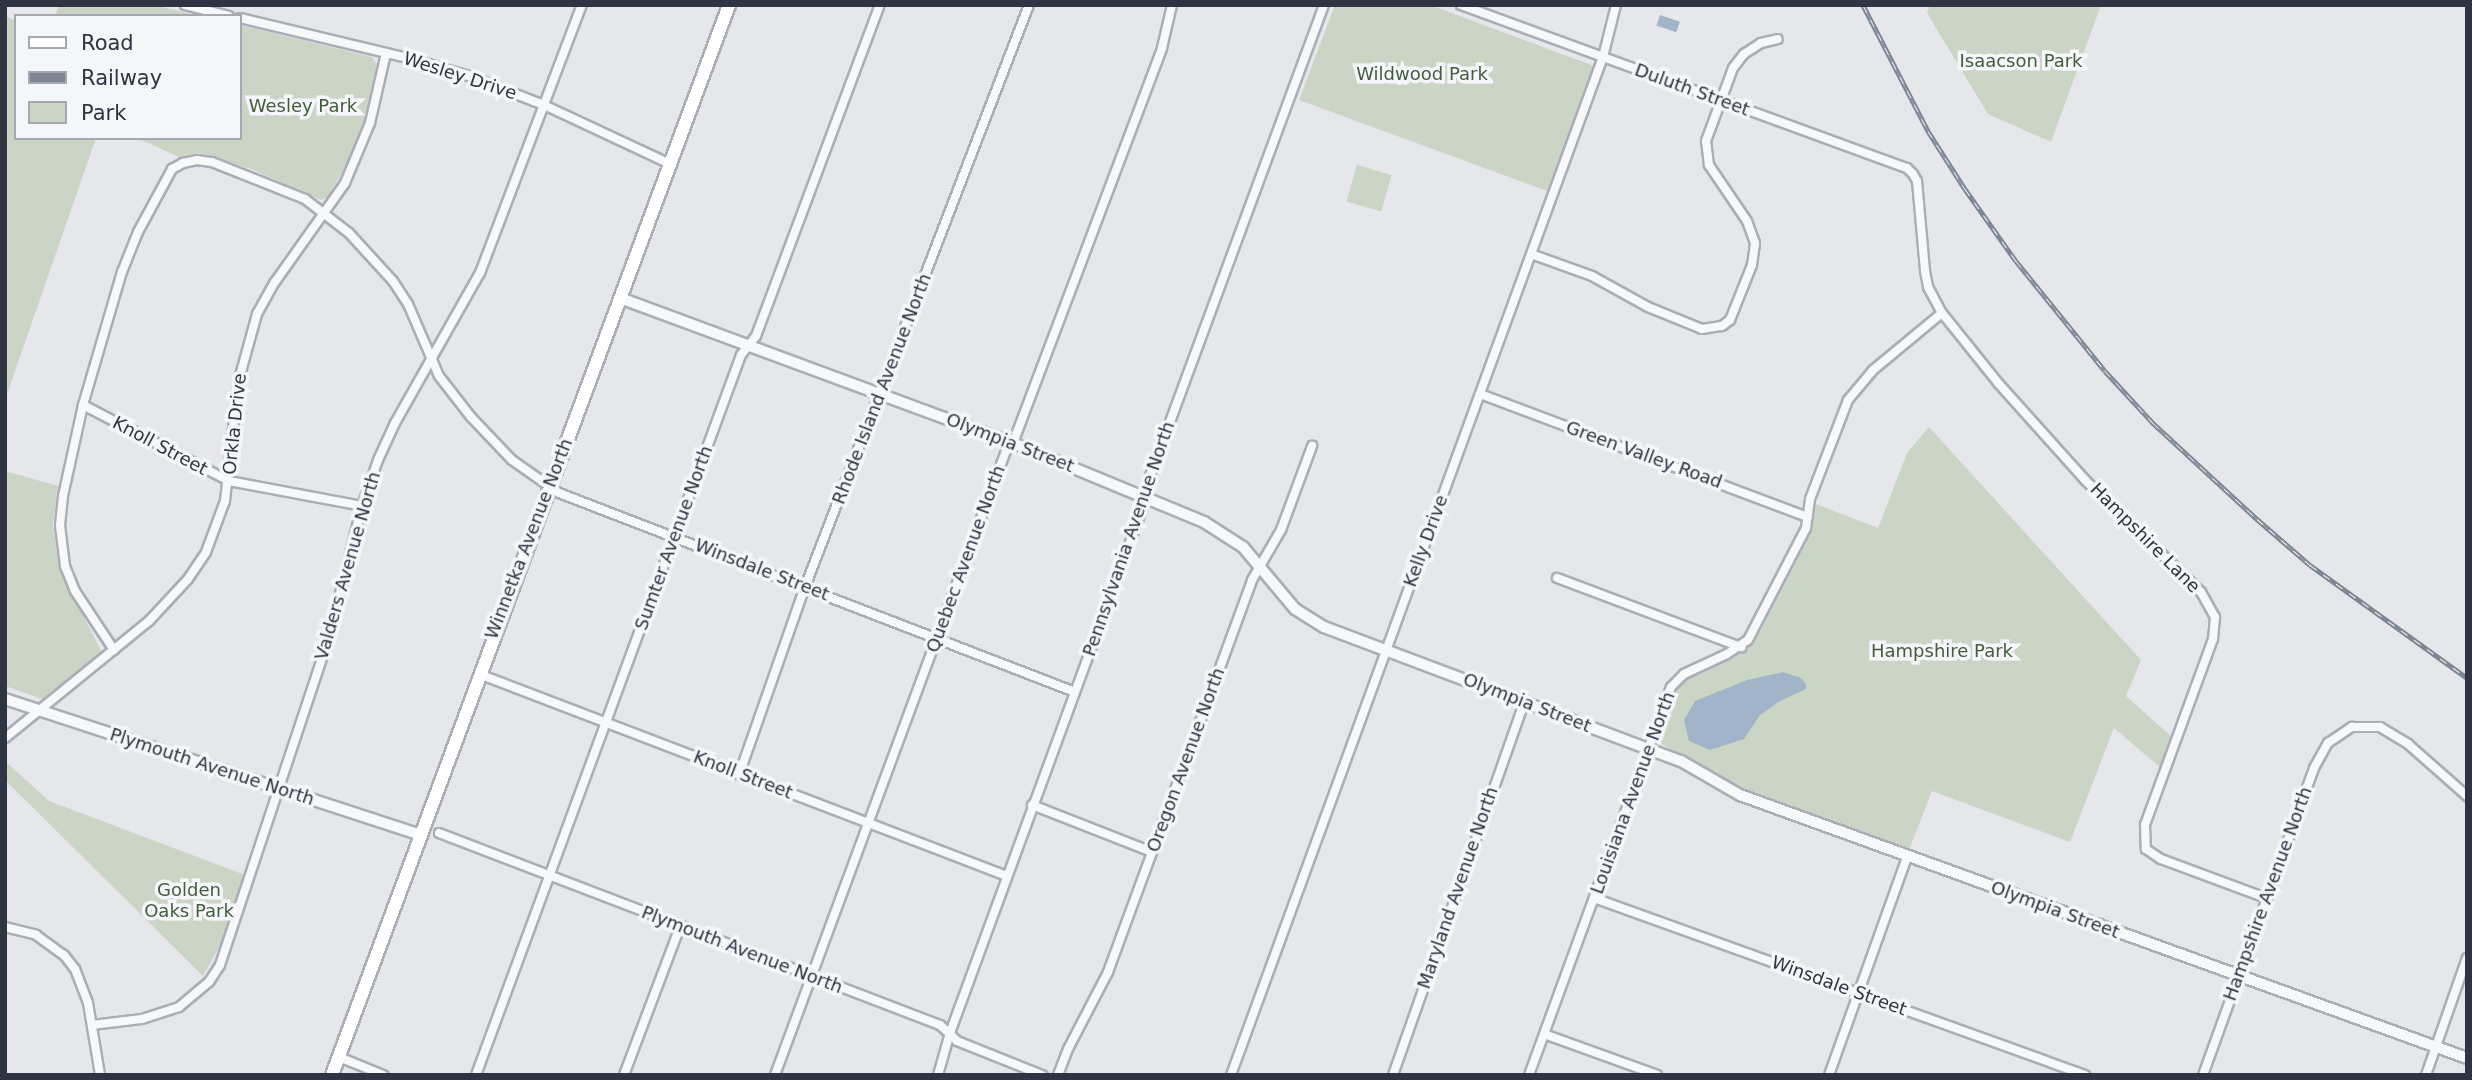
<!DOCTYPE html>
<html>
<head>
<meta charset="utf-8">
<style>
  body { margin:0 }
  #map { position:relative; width:2472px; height:1080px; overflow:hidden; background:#e5e7eb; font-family:"DejaVu Sans",sans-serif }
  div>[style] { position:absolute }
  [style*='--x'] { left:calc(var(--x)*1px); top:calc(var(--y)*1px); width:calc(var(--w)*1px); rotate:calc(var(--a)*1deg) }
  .green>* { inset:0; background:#cad5c6; transform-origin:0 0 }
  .water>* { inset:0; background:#a2b5c8; transform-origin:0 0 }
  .roads { filter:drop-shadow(2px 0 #aaaeb5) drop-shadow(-2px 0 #aaaeb5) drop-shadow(0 2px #aaaeb5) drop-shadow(0 -2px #aaaeb5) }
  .minor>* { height:8px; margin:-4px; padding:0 4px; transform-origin:4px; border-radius:4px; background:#f7f8fa }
  .tertiary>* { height:10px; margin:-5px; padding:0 5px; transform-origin:5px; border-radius:5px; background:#f7f8fa }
  .secondary>* { height:12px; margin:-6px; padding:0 6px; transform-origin:6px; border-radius:6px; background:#fff }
  .rail>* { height:5px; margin-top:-2.5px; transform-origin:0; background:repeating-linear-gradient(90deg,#f4f6f9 0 8px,#7f8794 0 16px); box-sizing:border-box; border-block:2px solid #7f8794 }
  span { translate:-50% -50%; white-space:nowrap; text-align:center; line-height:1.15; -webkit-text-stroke:7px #f4f6f9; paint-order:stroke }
  .park-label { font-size:18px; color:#425e3b }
  .street-label { font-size:18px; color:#2d3543 }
  .frame { position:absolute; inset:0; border:7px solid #2d3543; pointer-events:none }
  .legend { position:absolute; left:14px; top:14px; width:228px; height:126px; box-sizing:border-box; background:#f4f6f9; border:2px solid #a4a9b0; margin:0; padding:9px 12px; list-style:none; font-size:21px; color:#2d3543 }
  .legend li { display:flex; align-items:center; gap:14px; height:35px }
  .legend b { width:35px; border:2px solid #a4a9b0 }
</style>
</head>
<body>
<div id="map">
  <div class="green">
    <i style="clip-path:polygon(59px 5px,154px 5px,199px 16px,55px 16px)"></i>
    <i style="clip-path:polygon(1335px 5px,1430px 5px,1594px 66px,1547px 191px,1299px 100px)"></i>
    <i style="clip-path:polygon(1930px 5px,2101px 5px,2051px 142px,1988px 114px,1927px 13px)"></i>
    <i style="clip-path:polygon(5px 16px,16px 21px,16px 138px,96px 138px,5px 400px)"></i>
    <i style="clip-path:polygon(240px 25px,372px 57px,377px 65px,365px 119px,352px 155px,328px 197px,321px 200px,251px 169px,200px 153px,179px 157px,137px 138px,240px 138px)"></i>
    <i style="left:1357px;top:165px;width:36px;height:38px;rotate:16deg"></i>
    <i style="clip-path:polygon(1929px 427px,2141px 660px,2126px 696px,2173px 738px,2161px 768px,2114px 728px,2070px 842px,1932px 791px,1909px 850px,1740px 787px,1658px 742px,1680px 683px,1744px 649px,1760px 632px,1811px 533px,1816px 504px,1878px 528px,1907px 453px)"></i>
    <i style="clip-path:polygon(5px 471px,58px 486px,53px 525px,59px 567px,101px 651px,45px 700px,5px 686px)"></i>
    <i style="clip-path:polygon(5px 761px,49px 801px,245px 875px,222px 942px,203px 976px,5px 780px)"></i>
  </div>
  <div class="water">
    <i style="left:1660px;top:15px;width:21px;height:11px;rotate:19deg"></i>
    <i style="clip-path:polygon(1783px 672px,1801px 678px,1806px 684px,1806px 689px,1780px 701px,1760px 715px,1744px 739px,1710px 750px,1689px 741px,1684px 720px,1695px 701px,1747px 680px)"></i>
  </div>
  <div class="roads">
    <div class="minor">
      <i style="--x:185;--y:5;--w:45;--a:14"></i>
      <i style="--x:1461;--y:5;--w:475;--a:20.1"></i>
      <i style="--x:1907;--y:168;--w:8;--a:45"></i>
      <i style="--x:1913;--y:174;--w:8;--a:60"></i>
      <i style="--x:1917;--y:181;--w:90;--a:84.9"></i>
      <i style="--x:1925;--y:271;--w:16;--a:79"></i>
      <i style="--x:1928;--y:287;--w:30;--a:62"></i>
      <i style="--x:1942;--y:313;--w:91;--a:51.2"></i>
      <i style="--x:1999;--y:384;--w:129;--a:48.1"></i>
      <i style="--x:2085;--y:480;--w:161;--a:44"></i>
      <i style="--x:2201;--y:592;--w:29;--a:61"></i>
      <i style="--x:2215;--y:617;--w:22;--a:95"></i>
      <i style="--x:2213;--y:639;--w:198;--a:110.1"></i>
      <i style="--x:2145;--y:825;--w:24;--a:88"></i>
      <i style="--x:2146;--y:849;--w:18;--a:34"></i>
      <i style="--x:2161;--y:859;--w:112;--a:20.4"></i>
      <i style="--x:240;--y:18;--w:177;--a:13.4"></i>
      <i style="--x:412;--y:59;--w:63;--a:16.7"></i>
      <i style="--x:472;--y:77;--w:77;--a:21.3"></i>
      <i style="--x:544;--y:105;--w:139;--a:25.1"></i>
      <i style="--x:1531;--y:254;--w:65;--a:19.8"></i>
      <i style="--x:1592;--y:276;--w:64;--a:29"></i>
      <i style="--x:1648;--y:307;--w:58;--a:22.2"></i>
      <i style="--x:1702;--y:329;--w:20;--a:-9"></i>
      <i style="--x:1722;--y:326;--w:10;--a:-37"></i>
      <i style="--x:1730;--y:320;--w:59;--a:-68.2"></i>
      <i style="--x:1752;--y:265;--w:22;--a:-82"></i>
      <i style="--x:1755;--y:243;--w:23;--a:-110"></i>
      <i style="--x:1747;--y:221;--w:68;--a:-124.2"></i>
      <i style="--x:1709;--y:165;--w:24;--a:-97"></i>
      <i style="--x:1706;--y:141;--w:78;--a:-69.7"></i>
      <i style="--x:1733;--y:68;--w:18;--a:-52"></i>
      <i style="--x:1744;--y:54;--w:20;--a:-33"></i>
      <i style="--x:1761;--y:43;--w:17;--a:-13"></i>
      <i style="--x:1480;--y:394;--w:350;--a:20.6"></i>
      <i style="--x:83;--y:405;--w:165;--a:27.5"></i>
      <i style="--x:229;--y:481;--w:135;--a:10.6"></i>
      <i style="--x:1557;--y:578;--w:197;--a:20.6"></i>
      <i style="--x:114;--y:650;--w:71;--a:-123.5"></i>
      <i style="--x:75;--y:591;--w:27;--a:-112"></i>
      <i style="--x:65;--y:566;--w:41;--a:-97"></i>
      <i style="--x:60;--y:525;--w:29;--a:-84"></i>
      <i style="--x:63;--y:496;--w:93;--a:-77.6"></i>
      <i style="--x:83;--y:405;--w:139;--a:-73.7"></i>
      <i style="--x:122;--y:272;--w:43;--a:-68.2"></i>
      <i style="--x:138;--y:232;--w:72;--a:-61.6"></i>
      <i style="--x:172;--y:169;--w:13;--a:-29"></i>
      <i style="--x:183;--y:163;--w:14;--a:-12"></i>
      <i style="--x:197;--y:160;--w:15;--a:8"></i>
      <i style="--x:212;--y:162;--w:100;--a:21.7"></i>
      <i style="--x:305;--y:199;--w:56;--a:37.7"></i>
      <i style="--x:349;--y:233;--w:65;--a:47.5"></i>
      <i style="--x:393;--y:281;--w:27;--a:57"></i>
      <i style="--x:408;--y:304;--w:78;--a:66.7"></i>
      <i style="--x:439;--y:376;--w:52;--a:52"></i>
      <i style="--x:471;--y:417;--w:59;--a:46.4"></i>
      <i style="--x:512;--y:460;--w:57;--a:35.1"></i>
      <i style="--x:559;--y:493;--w:553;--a:21.09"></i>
      <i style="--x:479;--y:674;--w:565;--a:20.94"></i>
      <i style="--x:5;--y:738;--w:186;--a:-39.1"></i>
      <i style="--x:149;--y:621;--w:57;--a:-47.1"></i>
      <i style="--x:188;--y:579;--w:32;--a:-56"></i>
      <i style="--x:206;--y:552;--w:54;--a:-69.6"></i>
      <i style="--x:225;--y:501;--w:119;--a:-83.7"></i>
      <i style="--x:238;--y:383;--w:72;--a:-74.6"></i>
      <i style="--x:257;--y:314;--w:37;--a:-61"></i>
      <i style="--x:275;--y:282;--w:121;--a:-54.7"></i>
      <i style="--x:345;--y:183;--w:65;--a:-67.4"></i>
      <i style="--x:370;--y:123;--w:72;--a:-77.1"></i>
      <i style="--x:739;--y:775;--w:199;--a:-70.7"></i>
      <i style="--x:805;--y:587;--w:624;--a:-68.95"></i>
      <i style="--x:1032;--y:805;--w:129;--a:21.4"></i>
      <i style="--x:439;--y:833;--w:537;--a:20.97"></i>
      <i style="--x:940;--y:1025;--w:23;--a:43"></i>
      <i style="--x:957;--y:1041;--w:92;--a:21.8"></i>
      <i style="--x:1594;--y:898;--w:522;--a:19.82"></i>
      <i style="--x:5;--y:927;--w:32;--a:14"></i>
      <i style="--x:36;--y:935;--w:34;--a:36"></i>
      <i style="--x:64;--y:955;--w:18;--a:52"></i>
      <i style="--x:75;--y:969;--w:36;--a:69"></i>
      <i style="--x:88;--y:1003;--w:73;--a:80.5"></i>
      <i style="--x:92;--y:1025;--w:50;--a:-6.8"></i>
      <i style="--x:142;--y:1019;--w:39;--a:-18"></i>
      <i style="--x:179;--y:1007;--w:39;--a:-40"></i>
      <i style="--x:209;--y:982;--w:20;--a:-57"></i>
      <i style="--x:220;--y:965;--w:342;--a:-71.6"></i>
      <i style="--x:328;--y:641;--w:139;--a:-75.9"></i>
      <i style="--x:362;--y:506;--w:49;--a:-70.8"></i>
      <i style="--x:378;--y:460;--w:41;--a:-65.3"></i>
      <i style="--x:395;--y:423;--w:172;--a:-60.5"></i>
      <i style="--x:480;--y:273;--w:287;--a:-69.2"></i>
      <i style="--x:1544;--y:1034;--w:120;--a:19.9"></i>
      <i style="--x:339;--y:1057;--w:48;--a:22.2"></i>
      <i style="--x:476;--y:1075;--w:767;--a:-69.79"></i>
      <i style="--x:741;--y:355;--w:24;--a:-52"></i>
      <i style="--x:756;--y:336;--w:353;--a:-69.5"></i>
      <i style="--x:624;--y:1075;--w:158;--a:-69.3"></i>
      <i style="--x:775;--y:1075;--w:665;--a:-69.69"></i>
      <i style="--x:1006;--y:451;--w:11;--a:-49"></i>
      <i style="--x:1013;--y:443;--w:422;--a:-69.3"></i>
      <i style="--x:1162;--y:48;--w:44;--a:-76.9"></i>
      <i style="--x:938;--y:1075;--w:44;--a:-74.1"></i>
      <i style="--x:950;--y:1033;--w:560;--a:-69.85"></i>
      <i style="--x:1143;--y:507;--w:12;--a:-90"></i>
      <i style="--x:1143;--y:495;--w:522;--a:-69.73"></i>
      <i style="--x:1058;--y:1075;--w:28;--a:-69"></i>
      <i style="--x:1068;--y:1049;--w:87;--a:-62.5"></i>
      <i style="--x:1108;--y:972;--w:418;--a:-69.8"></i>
      <i style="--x:1252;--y:580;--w:58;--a:-59.9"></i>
      <i style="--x:1281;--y:530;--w:90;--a:-69.7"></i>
      <i style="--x:1231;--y:1075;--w:1084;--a:-69.93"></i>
      <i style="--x:1603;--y:57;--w:54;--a:-76"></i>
      <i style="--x:1393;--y:1075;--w:397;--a:-70.6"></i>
      <i style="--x:1529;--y:1075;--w:413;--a:-69.9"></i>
      <i style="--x:1671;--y:687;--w:18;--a:-45"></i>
      <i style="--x:1684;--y:674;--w:47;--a:-24.9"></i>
      <i style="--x:1727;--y:654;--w:25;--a:-34"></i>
      <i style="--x:1748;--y:640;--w:126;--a:-62.6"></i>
      <i style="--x:1806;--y:528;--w:29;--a:-82"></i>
      <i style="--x:1810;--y:499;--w:106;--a:-69"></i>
      <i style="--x:1848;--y:400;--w:39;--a:-50"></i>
      <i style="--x:1873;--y:370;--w:89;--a:-39.6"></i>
      <i style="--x:1829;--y:1075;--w:232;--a:-70.3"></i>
      <i style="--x:2203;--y:1075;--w:326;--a:-70.1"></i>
      <i style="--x:2314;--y:768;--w:29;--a:-61"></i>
      <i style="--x:2328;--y:743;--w:29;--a:-34"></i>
      <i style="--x:2352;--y:727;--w:28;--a:0"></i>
      <i style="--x:2380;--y:727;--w:33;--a:31"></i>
      <i style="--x:2408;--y:744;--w:79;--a:41.4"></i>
      <i style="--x:2426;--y:1075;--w:124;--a:-70.7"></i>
    </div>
    <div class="tertiary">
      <i style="--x:620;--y:298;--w:419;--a:20.3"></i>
      <i style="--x:1013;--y:443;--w:207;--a:22.5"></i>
      <i style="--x:1204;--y:522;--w:46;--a:32.7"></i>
      <i style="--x:1243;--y:547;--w:81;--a:50"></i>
      <i style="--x:1295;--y:609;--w:34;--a:32"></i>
      <i style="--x:1324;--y:627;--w:381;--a:20.6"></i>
      <i style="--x:1681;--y:761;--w:68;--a:30"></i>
      <i style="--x:1740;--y:795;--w:773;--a:19.89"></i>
      <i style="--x:5;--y:699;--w:435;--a:18.1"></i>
    </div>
    <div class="secondary">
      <i style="--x:332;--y:1075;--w:1141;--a:-69.64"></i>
    </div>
  </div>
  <div class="rail">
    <i style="--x:1863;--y:5;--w:142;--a:62.7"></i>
    <i style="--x:1928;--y:131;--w:69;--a:57.5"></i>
    <i style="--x:1965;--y:189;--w:88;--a:54.7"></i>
    <i style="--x:2016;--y:261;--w:141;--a:51"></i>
    <i style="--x:2105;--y:371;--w:71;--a:47.3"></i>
    <i style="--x:2153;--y:423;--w:142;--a:42.7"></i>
    <i style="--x:2257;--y:519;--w:70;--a:41"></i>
    <i style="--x:2310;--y:565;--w:193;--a:35.7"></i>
  </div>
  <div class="park-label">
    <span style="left:2021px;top:61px">Isaacson Park</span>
    <span style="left:1422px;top:74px">Wildwood Park</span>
    <span style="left:303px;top:106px">Wesley Park</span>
    <span style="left:1942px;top:651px">Hampshire Park</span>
    <span style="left:189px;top:901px">Golden<br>Oaks Park</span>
  </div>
  <div class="street-label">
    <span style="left:460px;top:76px;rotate:18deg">Wesley Drive</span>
    <span style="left:1692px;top:90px;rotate:20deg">Duluth Street</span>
    <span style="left:882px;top:389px;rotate:-69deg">Rhode Island Avenue North</span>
    <span style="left:235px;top:424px;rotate:-84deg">Orkla Drive</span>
    <span style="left:1010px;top:443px;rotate:21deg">Olympia Street</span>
    <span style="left:160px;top:446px;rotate:28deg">Knoll Street</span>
    <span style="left:1644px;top:455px;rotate:20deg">Green Valley Road</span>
    <span style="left:674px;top:538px;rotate:-70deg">Sumter Avenue North</span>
    <span style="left:2145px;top:538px;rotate:45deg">Hampshire Lane</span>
    <span style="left:529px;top:539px;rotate:-69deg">Winnetka Avenue North</span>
    <span style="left:1129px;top:539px;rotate:-71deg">Pennsylvania Avenue North</span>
    <span style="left:1426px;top:541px;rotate:-70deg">Kelly Drive</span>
    <span style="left:966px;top:559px;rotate:-70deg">Quebec Avenue North</span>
    <span style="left:348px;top:566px;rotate:-74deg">Valders Avenue North</span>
    <span style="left:762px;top:570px;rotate:21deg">Winsdale Street</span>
    <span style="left:1527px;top:703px;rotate:21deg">Olympia Street</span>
    <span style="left:1186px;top:760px;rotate:-70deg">Oregon Avenue North</span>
    <span style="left:212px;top:767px;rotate:18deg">Plymouth Avenue North</span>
    <span style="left:743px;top:775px;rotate:21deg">Knoll Street</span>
    <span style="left:1633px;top:793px;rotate:-70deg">Louisiana Avenue North</span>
    <span style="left:1458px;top:888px;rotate:-71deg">Maryland Avenue North</span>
    <span style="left:2268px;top:894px;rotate:-70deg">Hampshire Avenue North</span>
    <span style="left:2055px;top:910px;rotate:20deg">Olympia Street</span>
    <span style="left:742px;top:950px;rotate:21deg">Plymouth Avenue North</span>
    <span style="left:1839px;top:986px;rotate:20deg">Winsdale Street</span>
  </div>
  <div class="frame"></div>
  <ul class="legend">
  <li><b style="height:9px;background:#fff"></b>Road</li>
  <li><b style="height:9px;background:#7f8794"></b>Railway</li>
  <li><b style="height:19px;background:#cad5c6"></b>Park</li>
  </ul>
</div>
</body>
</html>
